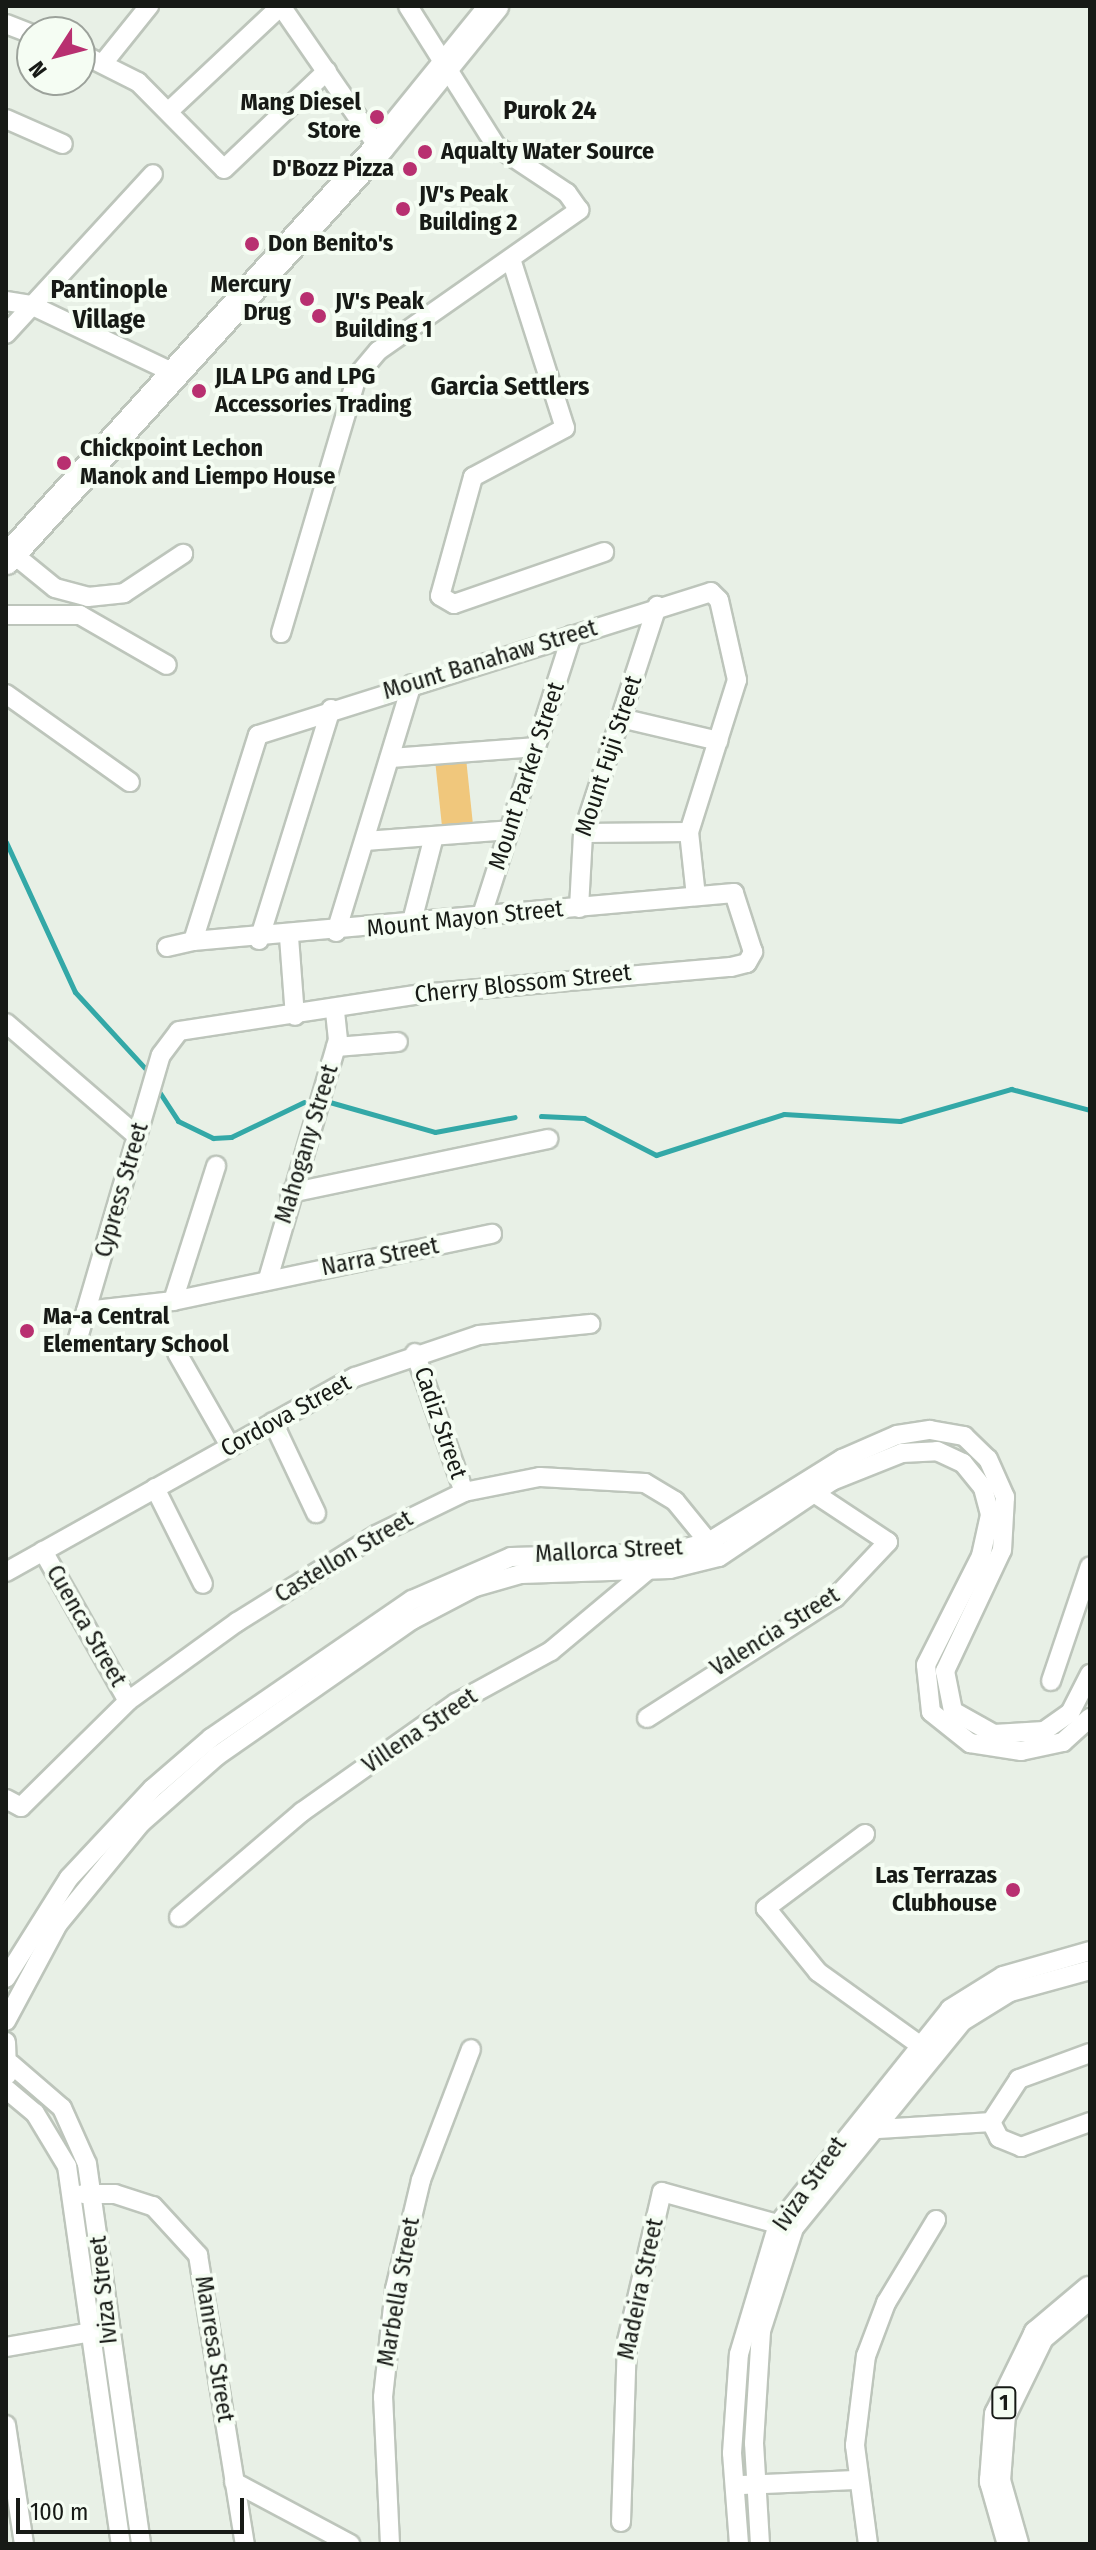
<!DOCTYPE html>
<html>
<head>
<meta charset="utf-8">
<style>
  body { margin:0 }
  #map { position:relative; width:1096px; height:2550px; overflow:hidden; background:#e8f0e6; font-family:"Fira Sans Condensed",sans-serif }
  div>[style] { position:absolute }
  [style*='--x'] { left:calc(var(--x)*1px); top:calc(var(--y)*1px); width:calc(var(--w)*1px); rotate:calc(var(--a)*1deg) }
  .green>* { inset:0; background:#f0c77c; transform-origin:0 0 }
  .stream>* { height:5px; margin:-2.5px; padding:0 2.5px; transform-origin:2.5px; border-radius:2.5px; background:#33a8a7 }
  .roads { filter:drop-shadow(2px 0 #bdc5bb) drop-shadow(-2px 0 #bdc5bb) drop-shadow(0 2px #bdc5bb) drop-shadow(0 -2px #bdc5bb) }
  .minor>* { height:18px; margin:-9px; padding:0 9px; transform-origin:9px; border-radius:9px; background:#fff }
  .primary>* { height:28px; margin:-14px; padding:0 14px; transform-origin:14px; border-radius:14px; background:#fff }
  .trunk>* { height:30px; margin:-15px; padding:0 15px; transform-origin:15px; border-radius:15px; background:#fff }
  .dots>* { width:22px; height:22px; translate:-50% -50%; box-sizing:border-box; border:4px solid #f5fdf3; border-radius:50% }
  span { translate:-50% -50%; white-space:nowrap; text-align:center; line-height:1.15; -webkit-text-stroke:8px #f5fdf3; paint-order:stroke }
  .shield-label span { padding:2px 6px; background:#f5fdf3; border:2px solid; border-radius:6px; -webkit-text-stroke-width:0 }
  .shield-label { font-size:22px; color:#171a16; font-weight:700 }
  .poi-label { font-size:24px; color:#171a16; font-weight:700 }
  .right { translate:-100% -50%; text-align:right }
  .left { translate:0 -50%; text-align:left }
  .street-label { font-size:24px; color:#171a16 }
  .neighbourhood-label { font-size:26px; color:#171a16; font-weight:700 }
  .frame { position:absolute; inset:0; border:8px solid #171a16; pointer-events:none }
  .north { position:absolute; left:16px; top:16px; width:80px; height:80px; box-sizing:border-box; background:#f5fdf3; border:2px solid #9ca29b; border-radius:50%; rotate:234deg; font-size:22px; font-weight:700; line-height:32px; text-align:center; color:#171a16 }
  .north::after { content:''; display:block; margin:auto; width:28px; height:36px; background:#b83070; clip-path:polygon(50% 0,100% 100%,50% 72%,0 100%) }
  .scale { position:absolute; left:16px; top:2498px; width:228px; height:36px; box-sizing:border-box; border:4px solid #171a16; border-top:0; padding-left:10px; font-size:24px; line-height:28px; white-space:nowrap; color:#171a16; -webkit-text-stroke:6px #f5fdf3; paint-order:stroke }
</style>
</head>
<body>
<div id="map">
  <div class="green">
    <i style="left:466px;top:758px;width:65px;height:31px;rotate:84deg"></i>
  </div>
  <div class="stream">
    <i style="--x:6;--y:842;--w:165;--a:65.3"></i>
    <i style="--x:75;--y:992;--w:103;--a:47.4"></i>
    <i style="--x:160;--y:1093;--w:33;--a:57"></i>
    <i style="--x:178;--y:1121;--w:39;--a:26"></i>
    <i style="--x:213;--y:1138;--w:18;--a:-3"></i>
    <i style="--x:231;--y:1137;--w:81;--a:-25.6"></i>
    <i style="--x:326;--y:1101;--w:113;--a:15.9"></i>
    <i style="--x:435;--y:1132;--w:81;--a:-10.6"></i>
    <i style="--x:541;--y:1116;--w:43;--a:2.7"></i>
    <i style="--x:584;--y:1118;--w:81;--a:27.2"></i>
    <i style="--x:656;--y:1155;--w:134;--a:-17.8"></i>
    <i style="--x:784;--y:1114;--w:116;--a:3.5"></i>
    <i style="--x:900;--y:1121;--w:116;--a:-16.1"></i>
    <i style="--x:1011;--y:1089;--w:82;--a:14.9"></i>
  </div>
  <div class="roads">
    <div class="minor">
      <i style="--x:281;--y:6;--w:173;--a:55.4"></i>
      <i style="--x:6;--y:24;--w:28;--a:21"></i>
      <i style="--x:80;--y:53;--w:65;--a:26.6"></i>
      <i style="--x:138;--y:82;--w:122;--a:45.3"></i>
      <i style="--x:224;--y:169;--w:142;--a:-43.6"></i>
      <i style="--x:104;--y:62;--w:72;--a:-51.2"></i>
      <i style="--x:169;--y:111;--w:154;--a:-43.2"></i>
      <i style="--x:6;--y:119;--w:62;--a:23.7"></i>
      <i style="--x:512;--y:262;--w:174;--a:72.3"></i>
      <i style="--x:565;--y:428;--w:104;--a:152"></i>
      <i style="--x:473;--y:477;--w:123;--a:105.5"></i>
      <i style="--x:440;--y:596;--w:16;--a:30"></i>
      <i style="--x:454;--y:604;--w:159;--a:-19.1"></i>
      <i style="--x:6;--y:301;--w:25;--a:9"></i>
      <i style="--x:31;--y:305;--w:158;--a:25.4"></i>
      <i style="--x:6;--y:334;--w:217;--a:-47.4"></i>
      <i style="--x:12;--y:553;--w:55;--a:39.1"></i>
      <i style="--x:55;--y:588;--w:34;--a:15"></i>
      <i style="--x:88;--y:597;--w:36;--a:-6"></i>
      <i style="--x:124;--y:593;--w:71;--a:-33.5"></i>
      <i style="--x:6;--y:615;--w:74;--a:0"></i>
      <i style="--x:80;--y:615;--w:100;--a:29.9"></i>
      <i style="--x:281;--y:633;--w:268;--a:-73.5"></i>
      <i style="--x:357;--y:376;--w:33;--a:-50"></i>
      <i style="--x:378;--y:351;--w:246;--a:-35"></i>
      <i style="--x:579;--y:210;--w:21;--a:-125"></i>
      <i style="--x:567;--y:193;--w:85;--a:-146.5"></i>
      <i style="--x:496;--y:146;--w:165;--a:-122.2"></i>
      <i style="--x:6;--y:694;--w:152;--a:35.4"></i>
      <i style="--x:621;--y:718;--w:100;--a:13.3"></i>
      <i style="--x:390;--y:758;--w:145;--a:-4.3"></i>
      <i style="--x:583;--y:833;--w:106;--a:-0.5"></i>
      <i style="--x:365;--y:841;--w:145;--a:-4.3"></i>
      <i style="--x:579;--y:908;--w:75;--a:-86.9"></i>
      <i style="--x:583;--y:833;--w:239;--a:-71.9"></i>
      <i style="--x:481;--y:918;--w:297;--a:-72.2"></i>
      <i style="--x:411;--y:925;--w:92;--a:-75.5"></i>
      <i style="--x:336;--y:932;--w:259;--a:-73"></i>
      <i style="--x:289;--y:937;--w:79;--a:85.7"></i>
      <i style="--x:259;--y:940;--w:242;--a:-72.7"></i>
      <i style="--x:193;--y:941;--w:216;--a:-72.5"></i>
      <i style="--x:258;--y:735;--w:475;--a:-17.5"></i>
      <i style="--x:711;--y:592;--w:11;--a:45"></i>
      <i style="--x:719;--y:600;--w:82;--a:77.3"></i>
      <i style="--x:737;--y:680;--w:159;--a:107.5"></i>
      <i style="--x:689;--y:832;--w:64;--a:83.8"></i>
      <i style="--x:167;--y:947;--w:27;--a:-13"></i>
      <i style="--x:6;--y:1023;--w:173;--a:40.8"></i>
      <i style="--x:336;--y:1047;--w:62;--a:-4.6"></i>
      <i style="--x:290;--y:1193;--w:264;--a:-11.8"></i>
      <i style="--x:268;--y:1279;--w:249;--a:-73.7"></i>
      <i style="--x:338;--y:1040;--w:31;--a:-96"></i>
      <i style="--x:173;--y:1301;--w:142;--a:-72.3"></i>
      <i style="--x:86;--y:1311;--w:88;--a:-6.6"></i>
      <i style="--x:173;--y:1301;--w:326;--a:-11.9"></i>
      <i style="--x:76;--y:1345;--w:302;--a:-73.7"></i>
      <i style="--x:161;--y:1055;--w:30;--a:-53"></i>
      <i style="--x:179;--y:1031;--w:245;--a:-8.7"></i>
      <i style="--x:421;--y:994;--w:311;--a:-5"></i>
      <i style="--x:731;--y:967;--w:16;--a:-14"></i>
      <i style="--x:747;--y:963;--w:13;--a:-61"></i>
      <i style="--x:753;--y:952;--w:62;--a:-107.9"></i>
      <i style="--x:734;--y:893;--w:543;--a:174.93"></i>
      <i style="--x:177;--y:1353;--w:107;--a:60.3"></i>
      <i style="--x:415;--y:1353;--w:147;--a:70.6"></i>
      <i style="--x:273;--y:1422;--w:101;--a:64.7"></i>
      <i style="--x:155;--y:1488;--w:107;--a:63.4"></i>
      <i style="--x:43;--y:1551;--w:172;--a:60.5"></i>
      <i style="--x:6;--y:1572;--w:400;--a:-29.2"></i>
      <i style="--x:355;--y:1377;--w:131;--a:-18.7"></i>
      <i style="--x:479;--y:1335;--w:112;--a:-5.7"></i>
      <i style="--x:1051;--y:1681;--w:121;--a:-71.3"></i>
      <i style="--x:647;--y:1718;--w:223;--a:-32.6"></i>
      <i style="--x:835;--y:1598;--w:77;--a:-46.6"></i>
      <i style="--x:888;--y:1542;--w:100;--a:-146.5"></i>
      <i style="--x:6;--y:1799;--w:17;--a:28"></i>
      <i style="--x:21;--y:1807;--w:151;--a:-44.7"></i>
      <i style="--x:128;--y:1701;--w:135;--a:-35.9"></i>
      <i style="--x:237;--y:1622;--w:164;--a:-32"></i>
      <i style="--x:376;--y:1535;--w:98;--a:-26"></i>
      <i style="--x:464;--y:1492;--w:77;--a:-11.2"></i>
      <i style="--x:540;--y:1477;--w:105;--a:3.3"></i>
      <i style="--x:645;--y:1483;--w:35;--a:31"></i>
      <i style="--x:675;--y:1501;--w:63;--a:50.8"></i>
      <i style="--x:865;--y:1834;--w:124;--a:143.2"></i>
      <i style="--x:766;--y:1908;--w:82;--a:50.9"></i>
      <i style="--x:818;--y:1972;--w:132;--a:35.7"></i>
      <i style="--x:179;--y:1917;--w:162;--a:-40.5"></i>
      <i style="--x:302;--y:1812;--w:189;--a:-35.3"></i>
      <i style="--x:456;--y:1703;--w:108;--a:-28.7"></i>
      <i style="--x:551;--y:1651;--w:134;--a:-39.9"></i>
      <i style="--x:6;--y:1978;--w:118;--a:-57.8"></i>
      <i style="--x:69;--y:1878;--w:122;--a:-47"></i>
      <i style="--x:152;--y:1789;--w:78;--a:-40.8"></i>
      <i style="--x:211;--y:1738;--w:244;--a:-34.5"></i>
      <i style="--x:412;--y:1600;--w:108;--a:-23.5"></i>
      <i style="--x:511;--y:1557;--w:155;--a:-1.5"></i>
      <i style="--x:666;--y:1553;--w:44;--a:-14.3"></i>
      <i style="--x:709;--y:1542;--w:157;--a:-32"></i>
      <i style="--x:842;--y:1459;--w:60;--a:-23.6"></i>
      <i style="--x:897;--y:1435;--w:33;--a:-9"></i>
      <i style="--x:930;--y:1430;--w:35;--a:10"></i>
      <i style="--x:964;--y:1436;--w:33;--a:44"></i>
      <i style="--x:988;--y:1459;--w:42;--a:65.9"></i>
      <i style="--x:1005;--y:1497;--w:53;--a:93.2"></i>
      <i style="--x:1002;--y:1550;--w:134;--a:115.2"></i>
      <i style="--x:945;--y:1671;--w:41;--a:78.7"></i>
      <i style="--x:953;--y:1711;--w:47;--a:29.3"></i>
      <i style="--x:994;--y:1734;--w:50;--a:-3.4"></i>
      <i style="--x:1044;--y:1731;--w:32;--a:-35"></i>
      <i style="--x:1070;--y:1713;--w:44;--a:-62.9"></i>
      <i style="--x:6;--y:2021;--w:110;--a:-61.8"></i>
      <i style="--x:58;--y:1924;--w:131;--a:-50.6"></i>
      <i style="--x:141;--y:1823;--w:101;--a:-41.4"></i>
      <i style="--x:217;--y:1756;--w:238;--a:-34.9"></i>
      <i style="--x:412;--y:1620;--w:71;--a:-27.6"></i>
      <i style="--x:475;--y:1587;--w:48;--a:-15.8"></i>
      <i style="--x:521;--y:1574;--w:149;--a:-1.9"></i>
      <i style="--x:670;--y:1569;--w:50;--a:-13.8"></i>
      <i style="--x:719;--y:1557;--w:136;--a:-33.9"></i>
      <i style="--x:832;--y:1481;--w:75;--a:-21.8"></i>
      <i style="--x:902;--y:1453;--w:35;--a:-3"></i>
      <i style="--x:937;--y:1451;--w:29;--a:25"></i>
      <i style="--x:963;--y:1463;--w:32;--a:51"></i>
      <i style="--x:983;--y:1488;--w:28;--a:75"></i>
      <i style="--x:990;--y:1515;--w:42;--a:102.4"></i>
      <i style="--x:981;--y:1556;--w:122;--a:116.8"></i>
      <i style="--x:926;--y:1665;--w:47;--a:83.9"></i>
      <i style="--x:931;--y:1712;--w:50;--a:38.5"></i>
      <i style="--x:970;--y:1743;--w:52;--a:8.9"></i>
      <i style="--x:1021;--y:1751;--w:43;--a:-12.1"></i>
      <i style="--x:1063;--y:1742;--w:36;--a:-42"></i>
      <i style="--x:6;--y:2042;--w:33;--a:88"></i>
      <i style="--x:1090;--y:2053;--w:76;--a:159.9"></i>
      <i style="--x:1019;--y:2079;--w:51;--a:123.1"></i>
      <i style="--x:991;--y:2122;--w:18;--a:63"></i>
      <i style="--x:999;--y:2138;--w:24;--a:22"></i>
      <i style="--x:1021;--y:2147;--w:73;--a:-19.9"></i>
      <i style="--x:11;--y:2064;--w:67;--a:40.8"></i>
      <i style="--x:62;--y:2108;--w:61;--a:65.9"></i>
      <i style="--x:87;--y:2164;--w:384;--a:81.9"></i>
      <i style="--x:6;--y:2089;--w:38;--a:40"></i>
      <i style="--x:35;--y:2113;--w:62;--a:58.9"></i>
      <i style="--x:67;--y:2166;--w:382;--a:81.9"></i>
      <i style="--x:863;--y:2130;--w:128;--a:-3.6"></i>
      <i style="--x:83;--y:2194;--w:32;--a:0"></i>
      <i style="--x:115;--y:2194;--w:40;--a:18"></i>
      <i style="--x:153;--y:2206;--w:67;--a:47.4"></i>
      <i style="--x:198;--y:2255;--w:293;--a:80.8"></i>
      <i style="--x:6;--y:2347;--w:93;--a:-9.9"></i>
      <i style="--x:6;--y:2425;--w:120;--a:81.4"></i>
      <i style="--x:234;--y:2482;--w:132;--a:28.1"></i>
      <i style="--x:742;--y:2485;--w:113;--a:-2.5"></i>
      <i style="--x:621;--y:2522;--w:181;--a:-88.1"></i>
      <i style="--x:627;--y:2341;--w:153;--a:-76.8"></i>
      <i style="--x:662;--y:2192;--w:131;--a:15.5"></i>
      <i style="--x:390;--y:2544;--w:147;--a:-92.7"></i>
      <i style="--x:383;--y:2397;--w:109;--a:-83.7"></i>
      <i style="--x:395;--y:2289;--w:112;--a:-76.6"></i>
      <i style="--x:421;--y:2180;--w:140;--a:-69.1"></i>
      <i style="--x:739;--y:2544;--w:91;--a:-94.4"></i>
      <i style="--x:732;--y:2453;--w:99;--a:-86"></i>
      <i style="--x:739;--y:2354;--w:136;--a:-73.3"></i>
      <i style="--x:778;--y:2224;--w:275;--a:-51.3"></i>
      <i style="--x:950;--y:2009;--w:62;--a:-31.9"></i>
      <i style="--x:1003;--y:1976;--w:91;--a:-16"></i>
      <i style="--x:760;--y:2544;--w:101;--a:-93.4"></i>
      <i style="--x:754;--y:2443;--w:112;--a:-86.4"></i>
      <i style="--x:761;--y:2331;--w:108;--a:-72.2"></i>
      <i style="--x:794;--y:2228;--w:267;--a:-50.8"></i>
      <i style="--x:963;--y:2021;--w:55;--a:-31.7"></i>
      <i style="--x:1010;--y:1992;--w:83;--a:-15.4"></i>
      <i style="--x:868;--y:2544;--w:100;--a:-97.5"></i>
      <i style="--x:855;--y:2445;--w:90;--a:-83"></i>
      <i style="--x:866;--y:2356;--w:57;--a:-69.3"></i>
      <i style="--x:886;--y:2303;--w:97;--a:-58.9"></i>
    </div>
    <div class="primary">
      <i style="--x:6;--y:560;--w:556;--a:-47.84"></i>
      <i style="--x:379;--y:148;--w:183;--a:-51"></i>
    </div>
    <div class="trunk">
      <i style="--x:1013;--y:2544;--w:66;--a:-105.9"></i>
      <i style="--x:995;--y:2481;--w:66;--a:-85.7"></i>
      <i style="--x:1000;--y:2415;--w:89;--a:-64"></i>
      <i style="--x:1039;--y:2335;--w:67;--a:-40.1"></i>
    </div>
  </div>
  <div class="dots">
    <i style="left:377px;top:117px;background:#b83070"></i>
    <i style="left:425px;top:152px;background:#b83070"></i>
    <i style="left:410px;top:169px;background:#b83070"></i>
    <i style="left:403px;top:209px;background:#b83070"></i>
    <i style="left:252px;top:244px;background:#b83070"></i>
    <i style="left:307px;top:299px;background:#b83070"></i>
    <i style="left:319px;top:316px;background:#b83070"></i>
    <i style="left:199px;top:391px;background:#b83070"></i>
    <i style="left:64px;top:463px;background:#b83070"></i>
    <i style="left:27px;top:1331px;background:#b83070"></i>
    <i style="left:1013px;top:1890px;background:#b83070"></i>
  </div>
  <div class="shield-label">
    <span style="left:1004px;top:2403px">1</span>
  </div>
  <div class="poi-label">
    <span class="right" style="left:361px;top:117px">Mang Diesel<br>Store</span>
    <span class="left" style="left:441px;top:152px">Aqualty Water Source</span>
    <span class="right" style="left:394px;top:169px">D'Bozz Pizza</span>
    <span class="left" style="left:419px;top:209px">JV's Peak<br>Building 2</span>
    <span class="left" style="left:268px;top:244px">Don Benito's</span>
    <span class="right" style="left:291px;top:299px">Mercury<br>Drug</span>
    <span class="left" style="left:335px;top:316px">JV's Peak<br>Building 1</span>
    <span class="left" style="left:215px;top:391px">JLA LPG and LPG<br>Accessories Trading</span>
    <span class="left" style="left:80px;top:463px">Chickpoint Lechon<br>Manok and Liempo House</span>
    <span class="left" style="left:43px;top:1331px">Ma-a Central<br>Elementary School</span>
    <span class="right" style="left:997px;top:1890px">Las Terrazas<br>Clubhouse</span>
  </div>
  <div class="street-label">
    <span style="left:490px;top:660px;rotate:-17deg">Mount Banahaw Street</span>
    <span style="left:609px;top:756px;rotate:-72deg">Mount Fuji Street</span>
    <span style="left:527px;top:776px;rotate:-72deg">Mount Parker Street</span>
    <span style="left:465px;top:919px;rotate:-6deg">Mount Mayon Street</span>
    <span style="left:523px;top:984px;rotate:-6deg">Cherry Blossom Street</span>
    <span style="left:307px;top:1144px;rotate:-73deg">Mahogany Street</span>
    <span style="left:122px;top:1190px;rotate:-74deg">Cypress Street</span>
    <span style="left:380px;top:1257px;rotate:-11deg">Narra Street</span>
    <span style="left:286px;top:1416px;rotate:-29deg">Cordova Street</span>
    <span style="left:440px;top:1423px;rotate:71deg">Cadiz Street</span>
    <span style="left:609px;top:1551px;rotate:-3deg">Mallorca Street</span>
    <span style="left:344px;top:1557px;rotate:-31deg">Castellon Street</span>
    <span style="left:86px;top:1626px;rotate:60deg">Cuenca Street</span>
    <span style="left:775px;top:1632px;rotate:-32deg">Valencia Street</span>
    <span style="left:420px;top:1731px;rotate:-34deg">Villena Street</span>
    <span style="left:810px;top:2184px;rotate:-55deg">Iviza Street</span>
    <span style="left:641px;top:2289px;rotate:-78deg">Madeira Street</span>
    <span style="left:104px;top:2290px;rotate:-96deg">Iviza Street</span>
    <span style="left:399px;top:2292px;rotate:-80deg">Marbella Street</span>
    <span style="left:214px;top:2349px;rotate:81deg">Manresa Street</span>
  </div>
  <div class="neighbourhood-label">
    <span style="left:550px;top:111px">Purok 24</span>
    <span style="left:109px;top:305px">Pantinople<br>Village</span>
    <span style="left:510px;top:387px">Garcia Settlers</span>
  </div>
  <div class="frame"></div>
  <div class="north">N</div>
  <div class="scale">100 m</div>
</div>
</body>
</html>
